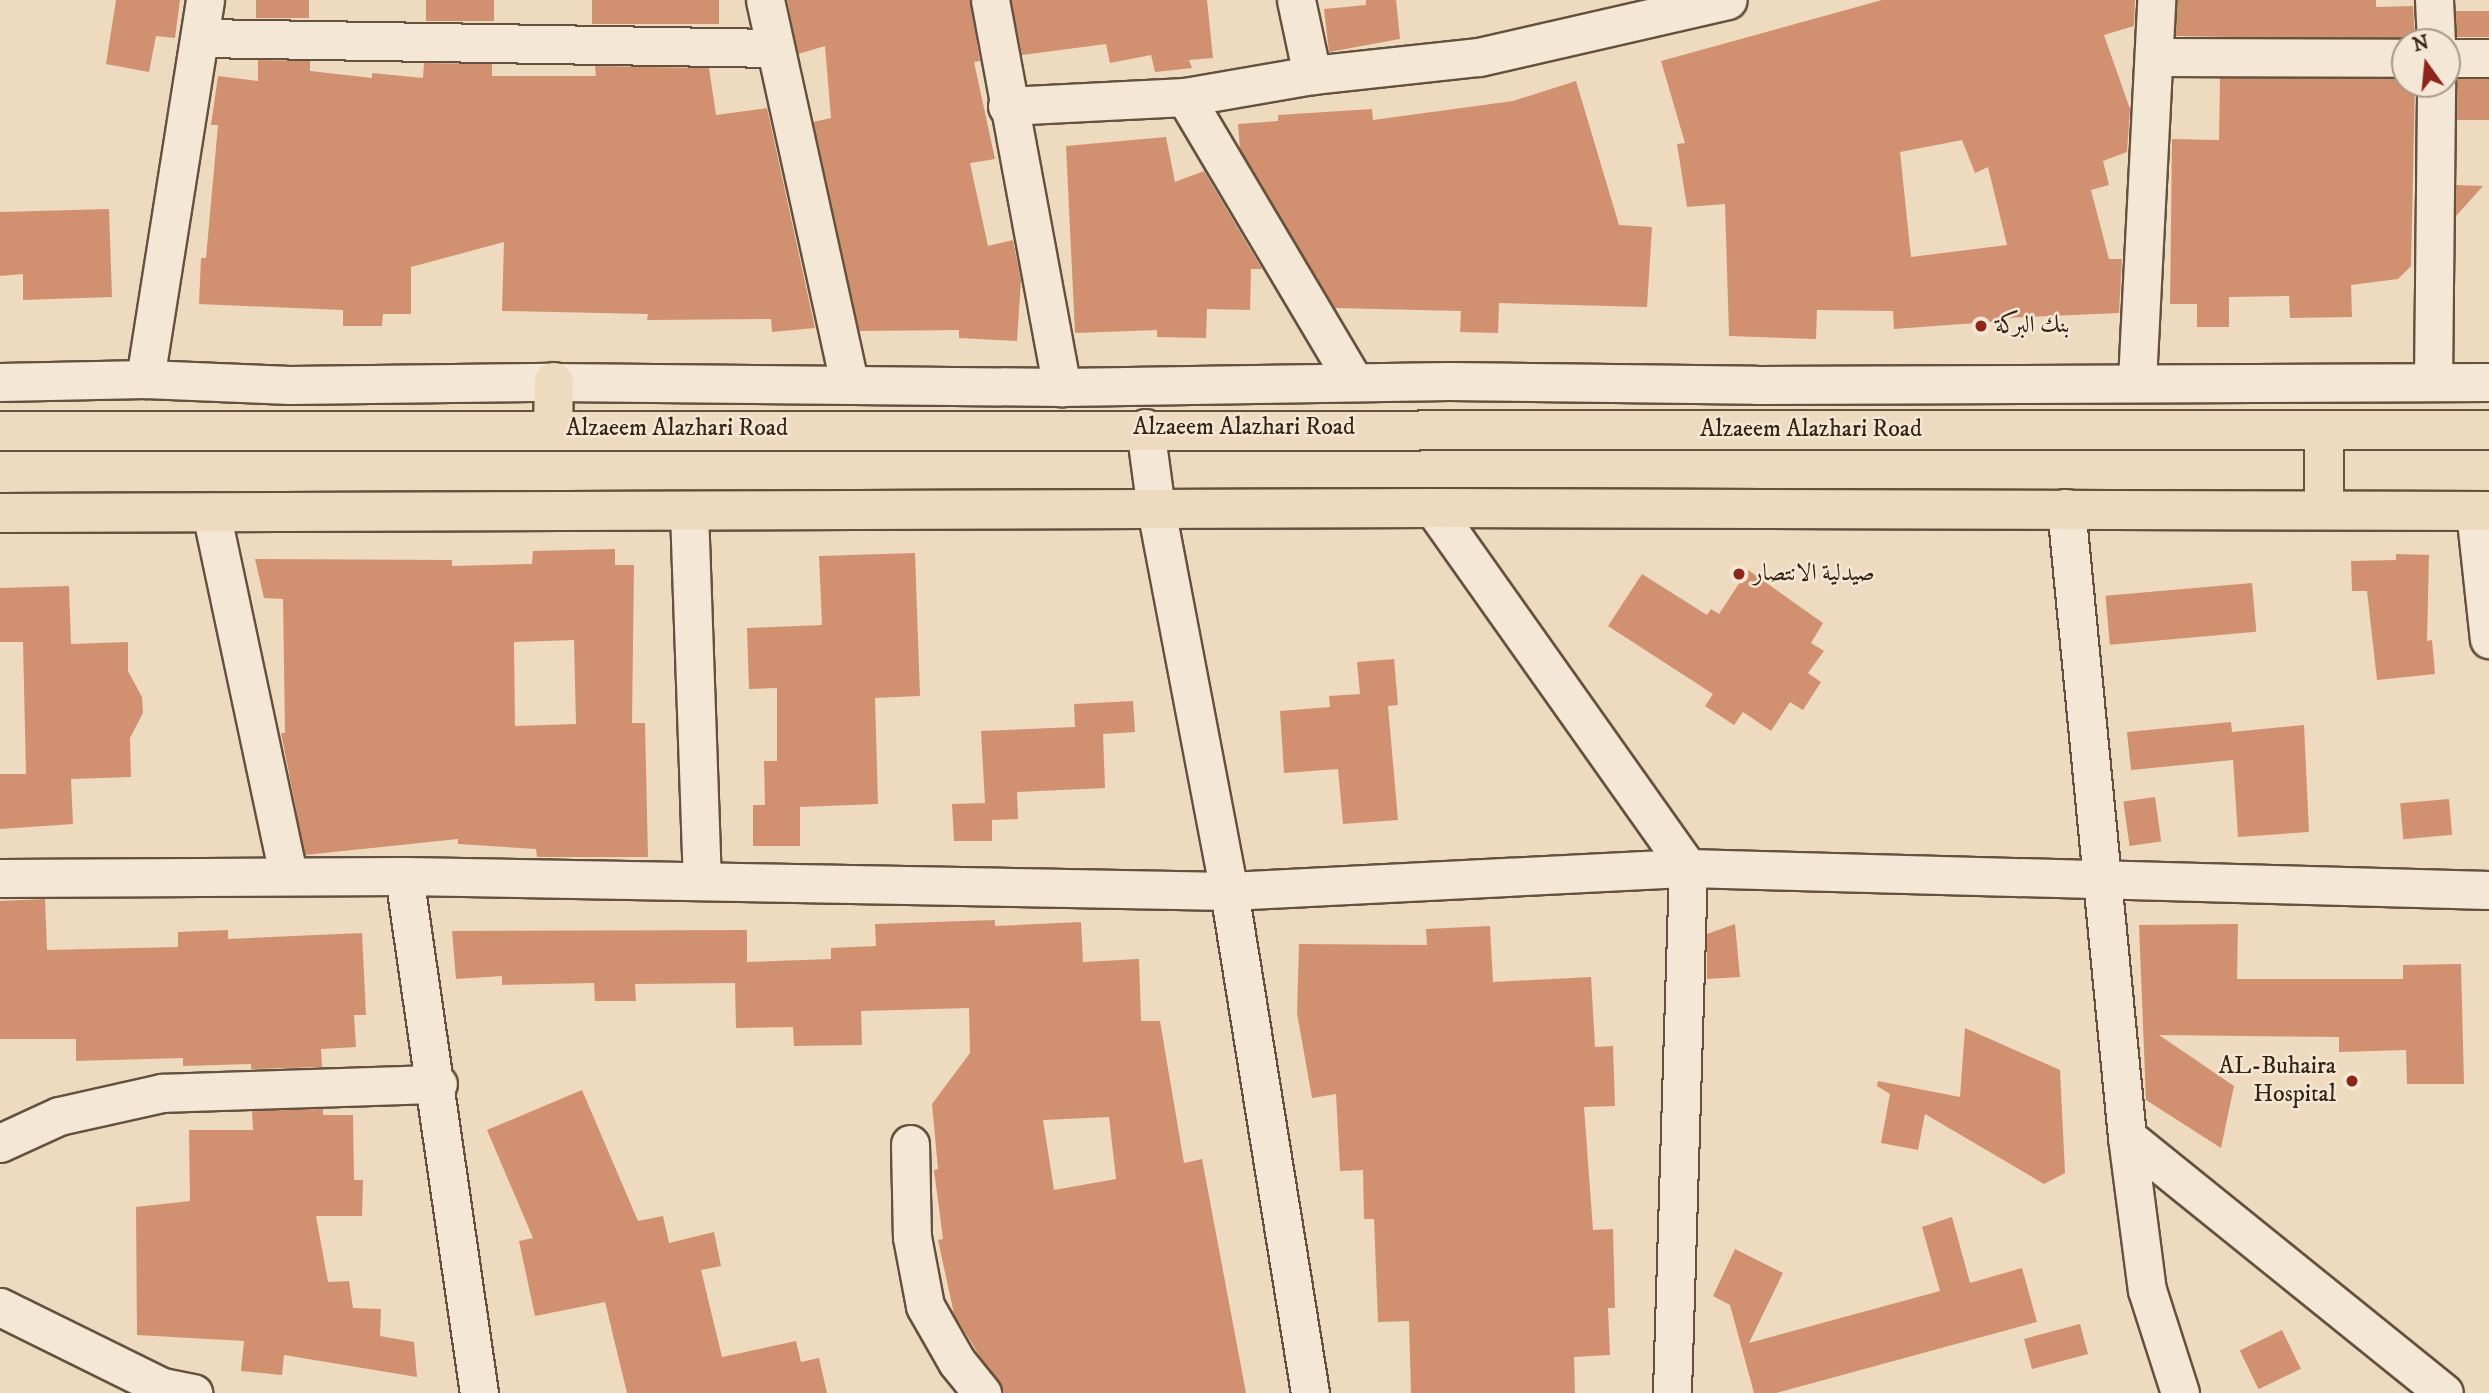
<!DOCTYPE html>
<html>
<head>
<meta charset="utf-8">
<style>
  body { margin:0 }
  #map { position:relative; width:2489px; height:1393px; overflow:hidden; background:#eedabe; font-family:"IM FELL DW Pica",Amiri,serif }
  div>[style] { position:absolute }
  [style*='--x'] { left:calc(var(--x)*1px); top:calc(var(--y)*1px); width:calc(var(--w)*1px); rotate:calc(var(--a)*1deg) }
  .building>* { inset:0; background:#d19171; transform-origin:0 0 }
  .roads { filter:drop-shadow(2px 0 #64523e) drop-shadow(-2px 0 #64523e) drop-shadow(0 2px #64523e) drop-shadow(0 -2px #64523e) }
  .street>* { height:37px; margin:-18.5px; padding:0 18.5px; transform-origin:18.5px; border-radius:18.5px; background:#f4e7d5 }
  .primary>* { height:38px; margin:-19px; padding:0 19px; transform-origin:19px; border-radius:19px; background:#eedabe }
  .dots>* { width:19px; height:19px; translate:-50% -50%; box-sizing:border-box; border:4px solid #f4e7d5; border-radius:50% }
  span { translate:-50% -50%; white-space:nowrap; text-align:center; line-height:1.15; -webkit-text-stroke:5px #f4e7d5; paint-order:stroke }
  .poi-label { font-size:24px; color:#362413 }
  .left { translate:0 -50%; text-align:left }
  .right { translate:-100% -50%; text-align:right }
  .street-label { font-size:24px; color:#362413 }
  .north { position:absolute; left:2391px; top:28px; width:70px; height:70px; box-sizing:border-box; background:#f4e7d5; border:2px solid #a89987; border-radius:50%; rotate:345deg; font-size:19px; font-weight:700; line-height:28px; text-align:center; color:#362413 }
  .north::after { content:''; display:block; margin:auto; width:24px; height:32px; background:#8f2418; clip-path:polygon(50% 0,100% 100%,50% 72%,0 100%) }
</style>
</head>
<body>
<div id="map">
  <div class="building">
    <i style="clip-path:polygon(116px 0,180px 0,175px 38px,156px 36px,149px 72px,106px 64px)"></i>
    <i style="left:256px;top:0;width:53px;height:18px"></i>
    <i style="left:426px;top:0;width:68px;height:21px"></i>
    <i style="left:592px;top:0;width:127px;height:24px"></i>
    <i style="clip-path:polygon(787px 0,970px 0,980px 61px,974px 62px,995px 159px,970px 163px,988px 246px,1013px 240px,1021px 280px,1017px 341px,959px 338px,959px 330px,859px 331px,813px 122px,831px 118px,825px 46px,798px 54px)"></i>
    <i style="clip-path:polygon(1011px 0,1207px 0,1213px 58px,1189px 60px,1192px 68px,1155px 72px,1151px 55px,1110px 63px,1106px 44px,1022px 55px)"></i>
    <i style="clip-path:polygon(1366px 0,1396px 0,1400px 39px,1329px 52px,1324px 9px,1366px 5px)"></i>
    <i style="clip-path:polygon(evenodd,1882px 0,2135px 0,2134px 26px,2104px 35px,2130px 109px,2127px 152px,2103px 161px,2109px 185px,2091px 190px,2109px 259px,2122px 259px,2119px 313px,2002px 318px,2003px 321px,1894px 329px,1893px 311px,1817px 310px,1816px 339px,1729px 336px,1725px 204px,1687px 207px,1677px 144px,1685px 143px,1661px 61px,1882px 0,1962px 140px,1975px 173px,1988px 167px,2007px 245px,1911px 257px,1900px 152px,1962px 140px)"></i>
    <i style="clip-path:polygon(2177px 0,2376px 0,2376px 7px,2413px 6px,2415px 40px,2175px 36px)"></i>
    <i style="left:2489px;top:11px;width:26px;height:33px;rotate:90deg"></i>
    <i style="clip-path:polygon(258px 60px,310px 61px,310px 71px,372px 78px,372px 73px,423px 78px,424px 63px,492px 64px,492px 76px,596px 76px,595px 66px,709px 68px,716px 115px,767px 108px,815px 328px,772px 332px,771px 319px,647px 320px,648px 314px,502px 311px,504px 242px,411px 267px,411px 314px,383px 314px,382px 326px,343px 326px,343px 310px,199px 304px,201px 258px,206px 258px,218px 125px,211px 125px,218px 76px,258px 81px)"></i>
    <i style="clip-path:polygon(2220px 78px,2405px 79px,2405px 84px,2415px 84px,2411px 266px,2398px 279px,2351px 285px,2352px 317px,2290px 318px,2289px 296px,2229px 297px,2229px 327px,2197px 327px,2197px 304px,2170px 304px,2172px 139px,2219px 140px)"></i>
    <i style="left:2456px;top:79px;width:33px;height:41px"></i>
    <i style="clip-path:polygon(1576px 81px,1619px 225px,1652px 227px,1647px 307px,1499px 303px,1498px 333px,1460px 332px,1461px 311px,1334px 308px,1240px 149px,1238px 124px,1278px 121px,1278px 115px,1372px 109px,1373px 120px,1513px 101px)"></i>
    <i style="clip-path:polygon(1166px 137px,1175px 182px,1204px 171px,1262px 269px,1251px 269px,1250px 310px,1207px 309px,1206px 338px,1157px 337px,1157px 330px,1075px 333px,1066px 146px)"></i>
    <i style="clip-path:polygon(2456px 185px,2483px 186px,2456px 216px)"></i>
    <i style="clip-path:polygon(109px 209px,112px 297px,23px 300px,23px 274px,0 276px,0 212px)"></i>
    <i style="clip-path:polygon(evenodd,615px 549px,615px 565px,634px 565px,632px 723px,645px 723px,648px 857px,537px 857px,536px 849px,458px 844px,458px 839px,305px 855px,281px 733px,285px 733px,283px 599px,264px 598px,255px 559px,452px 560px,452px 566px,532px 564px,533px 551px,615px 549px,574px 640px,576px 724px,515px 726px,514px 642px,574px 640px)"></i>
    <i style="clip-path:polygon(915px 553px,920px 696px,875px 698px,878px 804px,800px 807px,800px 846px,753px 846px,753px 805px,765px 805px,764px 761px,777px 761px,777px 688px,749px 689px,747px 628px,822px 625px,819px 556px)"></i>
    <i style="clip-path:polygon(2396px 554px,2429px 555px,2427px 641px,2432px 640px,2435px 674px,2377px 680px,2367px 591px,2352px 591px,2351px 561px,2396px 560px)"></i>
    <i style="clip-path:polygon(1748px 570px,1823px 623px,1811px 643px,1824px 651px,1808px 673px,1821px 682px,1803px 710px,1790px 702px,1771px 731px,1743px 712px,1734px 725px,1705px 706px,1713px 694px,1608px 626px,1642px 574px,1707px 615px,1711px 609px,1719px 614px)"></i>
    <i style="left:2252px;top:583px;width:49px;height:147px;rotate:85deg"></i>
    <i style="clip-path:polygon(69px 586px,71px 644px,128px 642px,128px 671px,142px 697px,143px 713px,130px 738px,131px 777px,71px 779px,73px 824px,0 829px,0 774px,26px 774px,23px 642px,0 642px,0 588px)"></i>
    <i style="clip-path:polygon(1394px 659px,1398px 705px,1388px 706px,1398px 820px,1343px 824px,1338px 769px,1284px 773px,1280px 711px,1330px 707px,1329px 696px,1360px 694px,1357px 662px)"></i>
    <i style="clip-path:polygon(1133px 701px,1135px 732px,1103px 734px,1105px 788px,1017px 792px,1018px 819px,992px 820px,992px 841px,954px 841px,952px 804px,985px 803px,981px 731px,1075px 727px,1074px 704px)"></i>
    <i style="clip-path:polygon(2231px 722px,2232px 732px,2304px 725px,2309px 832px,2238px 837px,2233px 760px,2131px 770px,2127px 732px)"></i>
    <i style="left:2155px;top:797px;width:45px;height:32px;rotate:82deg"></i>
    <i style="left:2449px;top:799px;width:36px;height:49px;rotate:85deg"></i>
    <i style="clip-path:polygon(45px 899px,47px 950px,178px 947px,178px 932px,228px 930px,228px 939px,362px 933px,366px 1015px,354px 1015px,356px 1047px,321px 1049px,322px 1067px,251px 1069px,251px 1064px,183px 1066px,183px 1058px,76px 1061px,76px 1039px,0 1039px,0 901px)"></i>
    <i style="clip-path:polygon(evenodd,995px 920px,995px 926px,1081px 922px,1083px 962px,1139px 959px,1141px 1021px,1160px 1021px,1184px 1163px,1202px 1159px,1246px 1393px,1002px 1393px,954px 1314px,938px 1240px,943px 1239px,934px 1170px,938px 1169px,932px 1104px,970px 1053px,969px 1008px,861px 1011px,862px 1045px,794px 1046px,793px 1027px,736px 1028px,735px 983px,635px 984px,636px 1001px,595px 1001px,594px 983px,502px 985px,502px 976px,456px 979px,452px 931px,747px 930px,747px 962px,831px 959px,831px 948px,876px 946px,875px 924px,995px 920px,1109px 1117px,1116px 1179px,1054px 1190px,1043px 1120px,1109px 1117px)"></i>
    <i style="clip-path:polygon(1735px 924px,1740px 977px,1707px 979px,1707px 934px)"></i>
    <i style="clip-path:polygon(2238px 924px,2237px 979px,2403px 979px,2403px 965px,2461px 964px,2464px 1084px,2407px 1084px,2406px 1050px,2339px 1052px,2339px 1037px,2159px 1035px,2234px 1086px,2221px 1148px,2146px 1100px,2139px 925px)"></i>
    <i style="clip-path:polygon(1490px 926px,1493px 982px,1591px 977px,1595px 1047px,1613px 1046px,1615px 1106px,1584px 1107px,1593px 1230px,1613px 1229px,1615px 1308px,1608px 1308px,1610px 1355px,1574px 1357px,1575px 1393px,1411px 1393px,1409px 1321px,1378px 1322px,1374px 1219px,1364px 1219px,1363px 1170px,1340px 1171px,1336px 1094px,1312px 1098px,1297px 1013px,1299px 944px,1427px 945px,1426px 929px)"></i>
    <i style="clip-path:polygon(1965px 1028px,2060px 1070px,2065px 1173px,2044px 1184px,1925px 1114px,1918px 1150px,1881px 1143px,1890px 1094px,1877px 1086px,1878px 1081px,1960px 1097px)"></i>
    <i style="clip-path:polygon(582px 1090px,638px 1221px,663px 1216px,669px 1243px,714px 1232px,721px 1266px,701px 1270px,722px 1357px,796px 1341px,801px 1362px,819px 1358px,827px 1393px,627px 1393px,605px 1302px,535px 1316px,519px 1241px,533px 1238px,487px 1130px)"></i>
    <i style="clip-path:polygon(323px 1109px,323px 1115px,353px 1115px,354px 1180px,363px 1180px,362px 1216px,316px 1216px,328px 1282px,349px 1281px,353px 1308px,381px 1309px,380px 1336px,414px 1342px,417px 1377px,284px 1355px,282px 1375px,241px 1371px,244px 1341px,137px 1335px,136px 1207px,190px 1201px,189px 1130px,253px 1130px,252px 1111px)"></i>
    <i style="clip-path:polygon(1952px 1217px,1970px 1283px,2022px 1268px,2037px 1322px,1776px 1393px,1754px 1393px,1730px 1305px,1713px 1296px,1735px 1249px,1783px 1273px,1749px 1343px,1940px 1291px,1922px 1227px)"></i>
    <i style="left:2080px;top:1324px;width:31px;height:58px;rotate:75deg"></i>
    <i style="left:2282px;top:1330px;width:43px;height:47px;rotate:64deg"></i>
  </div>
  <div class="roads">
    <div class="street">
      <i style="--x:765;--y:0;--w:392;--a:77.6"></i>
      <i style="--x:990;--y:0;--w:394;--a:79.5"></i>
      <i style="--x:1296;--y:0;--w:77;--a:78"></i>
      <i style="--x:2434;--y:0;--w:42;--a:87.3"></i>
      <i style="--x:202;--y:38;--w:572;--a:1"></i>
      <i style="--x:2155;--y:57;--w:250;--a:0.2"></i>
      <i style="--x:2447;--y:58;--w:42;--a:0"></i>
      <i style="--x:1185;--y:97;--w:331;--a:59.3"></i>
      <i style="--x:1007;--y:106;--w:178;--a:-2.9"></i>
      <i style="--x:1185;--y:97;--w:129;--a:-9.8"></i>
      <i style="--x:1312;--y:75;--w:168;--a:-6.2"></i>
      <i style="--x:1479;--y:57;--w:255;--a:-12.9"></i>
      <i style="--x:145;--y:379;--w:384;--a:-81"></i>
      <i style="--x:2137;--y:381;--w:381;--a:-87.1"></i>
      <i style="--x:0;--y:382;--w:145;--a:-1.2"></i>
      <i style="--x:145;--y:379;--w:145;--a:2.4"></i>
      <i style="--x:290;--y:385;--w:264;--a:-0.7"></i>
      <i style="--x:554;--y:382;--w:508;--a:0.56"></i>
      <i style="--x:1062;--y:387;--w:387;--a:-0.9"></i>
      <i style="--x:1449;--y:381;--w:307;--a:0.7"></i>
      <i style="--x:1756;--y:385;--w:733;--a:-0.23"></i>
      <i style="--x:2433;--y:382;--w:298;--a:-89.4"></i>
      <i style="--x:1145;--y:428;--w:82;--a:82.3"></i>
      <i style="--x:1156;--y:509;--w:389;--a:79.2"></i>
      <i style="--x:1229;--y:891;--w:508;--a:80.83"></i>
      <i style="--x:1433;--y:508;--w:441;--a:54.7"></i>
      <i style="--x:1688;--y:868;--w:525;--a:91.75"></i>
      <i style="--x:2066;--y:508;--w:632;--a:84.46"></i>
      <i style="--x:2127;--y:1137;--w:407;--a:38.9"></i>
      <i style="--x:689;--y:511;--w:370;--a:88"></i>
      <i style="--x:2475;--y:511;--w:129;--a:83.8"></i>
      <i style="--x:211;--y:512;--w:371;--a:78"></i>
      <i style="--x:404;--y:876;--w:522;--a:81.75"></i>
      <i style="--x:0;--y:878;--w:404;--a:-0.3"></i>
      <i style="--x:404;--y:876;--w:825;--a:1.04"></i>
      <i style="--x:1229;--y:891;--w:460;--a:-2.9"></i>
      <i style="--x:1688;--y:868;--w:801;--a:1.57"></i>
      <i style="--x:2127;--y:1137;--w:154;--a:82.6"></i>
      <i style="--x:2147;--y:1290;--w:108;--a:72.2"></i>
      <i style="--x:0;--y:1143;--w:65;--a:-24.6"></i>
      <i style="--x:59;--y:1116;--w:106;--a:-12.6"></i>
      <i style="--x:162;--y:1093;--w:276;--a:-1.9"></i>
      <i style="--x:910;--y:1144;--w:93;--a:88.8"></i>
      <i style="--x:912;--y:1237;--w:70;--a:79.3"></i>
      <i style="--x:925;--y:1306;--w:64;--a:60.3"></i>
      <i style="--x:957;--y:1362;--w:40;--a:51"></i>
      <i style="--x:0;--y:1307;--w:181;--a:26.3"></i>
      <i style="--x:162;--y:1387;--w:32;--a:11"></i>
    </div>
    <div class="primary">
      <i style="--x:553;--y:429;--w:47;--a:-88.8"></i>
      <i style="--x:0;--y:431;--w:2489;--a:-0.02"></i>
      <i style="--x:2324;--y:510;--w:79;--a:-90"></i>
      <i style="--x:0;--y:513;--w:1433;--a:-0.2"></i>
      <i style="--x:1433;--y:508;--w:1056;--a:0.16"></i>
    </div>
  </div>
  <div class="dots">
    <i style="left:1981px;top:326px;background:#8f2418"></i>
    <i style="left:1739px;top:574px;background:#8f2418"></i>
    <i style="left:2352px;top:1081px;background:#8f2418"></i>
  </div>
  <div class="poi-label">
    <span class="left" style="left:1995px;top:326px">بنك البركة</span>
    <span class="left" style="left:1753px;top:574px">صيدلية الانتصار</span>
    <span class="right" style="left:2336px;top:1081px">AL-Buhaira<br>Hospital</span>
  </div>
  <div class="street-label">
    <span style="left:1244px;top:428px">Alzaeem Alazhari Road</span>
    <span style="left:677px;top:429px">Alzaeem Alazhari Road</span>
    <span style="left:1811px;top:430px">Alzaeem Alazhari Road</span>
  </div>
  <div class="north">N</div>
</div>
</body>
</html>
